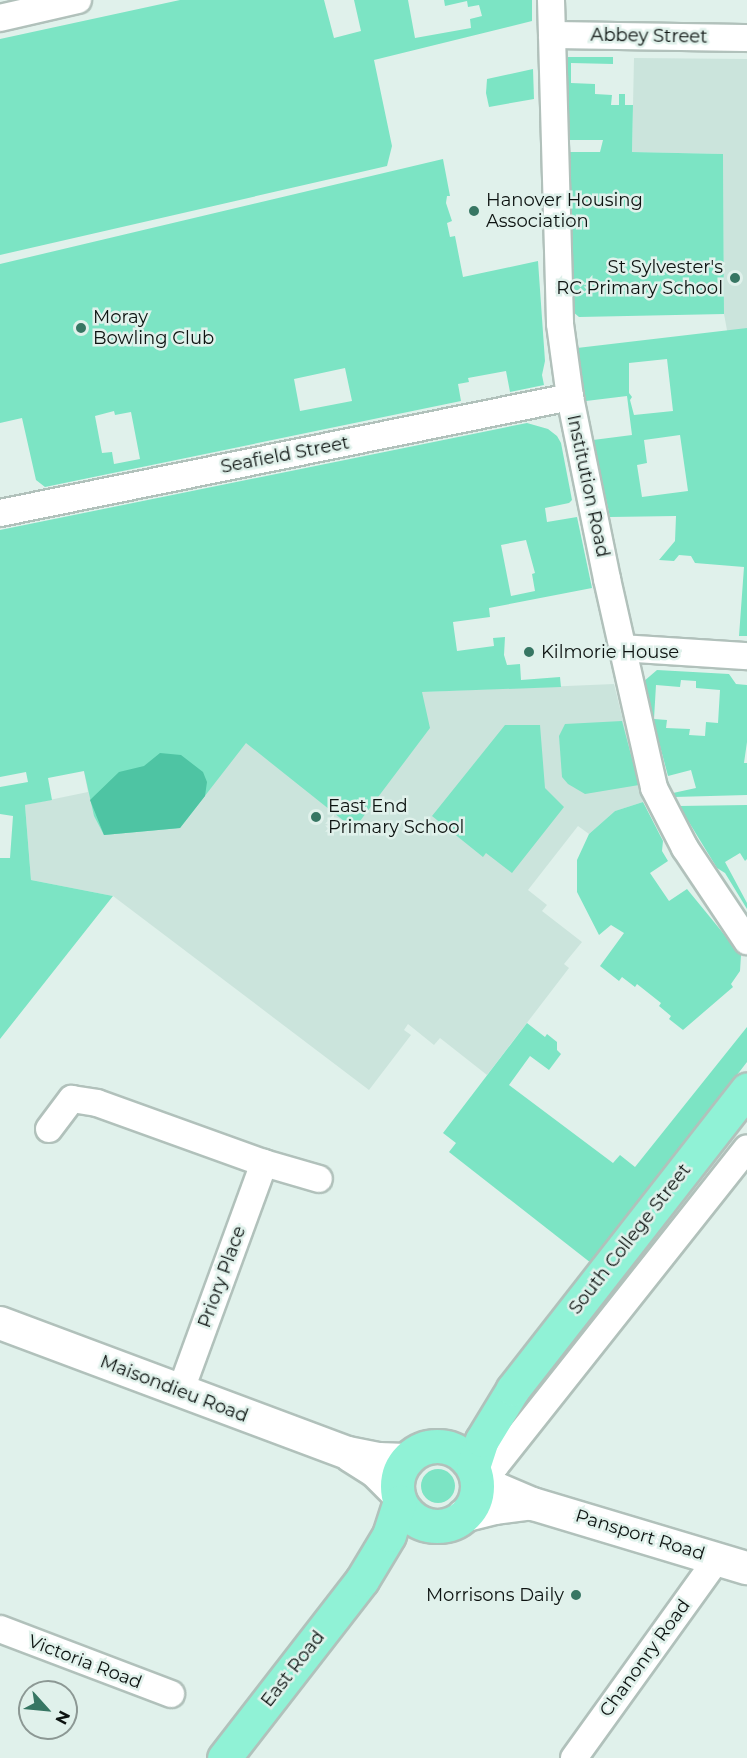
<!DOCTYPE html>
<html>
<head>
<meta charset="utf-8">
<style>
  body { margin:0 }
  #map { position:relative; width:747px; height:1758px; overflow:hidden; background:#e0f1eb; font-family:Montserrat,sans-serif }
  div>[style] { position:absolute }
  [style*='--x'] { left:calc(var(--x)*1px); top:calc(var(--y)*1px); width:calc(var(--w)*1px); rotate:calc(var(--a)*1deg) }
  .built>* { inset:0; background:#cbe4dc }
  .green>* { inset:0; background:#7ce4c4 }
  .round { border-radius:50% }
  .forest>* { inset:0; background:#4ec4a3 }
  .roads { filter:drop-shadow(2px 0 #b1c1bb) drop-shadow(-2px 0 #b1c1bb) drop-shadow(0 2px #b1c1bb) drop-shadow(0 -2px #b1c1bb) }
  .minor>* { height:26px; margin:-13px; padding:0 13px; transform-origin:13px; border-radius:13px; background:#fff }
  .tertiary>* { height:32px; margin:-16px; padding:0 16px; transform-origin:16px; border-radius:16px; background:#fff }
  .trunk>* { height:33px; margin:-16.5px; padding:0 16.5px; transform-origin:16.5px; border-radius:16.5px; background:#90f2d6 }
  .trunk>.ring { margin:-16.5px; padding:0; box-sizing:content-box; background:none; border:33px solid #90f2d6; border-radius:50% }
  .dots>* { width:16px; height:16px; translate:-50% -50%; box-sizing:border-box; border:3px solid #e0f1eb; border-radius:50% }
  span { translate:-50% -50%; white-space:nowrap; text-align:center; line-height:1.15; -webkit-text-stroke:5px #e0f1eb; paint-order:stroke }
  .street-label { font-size:18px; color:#0d1311 }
  .poi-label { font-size:18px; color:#0d1311 }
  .left { translate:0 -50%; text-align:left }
  .right { translate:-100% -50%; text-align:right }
  .north { position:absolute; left:18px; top:1680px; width:60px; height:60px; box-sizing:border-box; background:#e0f1eb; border:2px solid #8c9894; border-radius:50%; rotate:117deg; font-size:16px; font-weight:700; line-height:24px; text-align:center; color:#0d1311 }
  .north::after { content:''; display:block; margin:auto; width:21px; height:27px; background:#377663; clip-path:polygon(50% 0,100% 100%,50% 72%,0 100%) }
</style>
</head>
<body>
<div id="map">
  <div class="built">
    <i style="clip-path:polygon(634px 58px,747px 59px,747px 438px,724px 314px,723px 154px,632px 152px)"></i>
    <i style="clip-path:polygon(614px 684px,643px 802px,615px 811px,589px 834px,578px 826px,528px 890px,547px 905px,542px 911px,582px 942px,564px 964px,569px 968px,487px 1075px,440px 1038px,434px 1045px,408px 1024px,404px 1030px,411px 1035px,369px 1090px,113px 896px,31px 880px,25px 805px,88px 792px,79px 747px,422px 692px)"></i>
  </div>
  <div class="green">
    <i style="clip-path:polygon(180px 0,324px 0,334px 38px,361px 31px,354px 0,408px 0,415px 38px,471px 28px,470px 19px,482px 16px,479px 5px,468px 7px,467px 1px,445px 6px,444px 0,532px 0,532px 21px,374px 60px,392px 146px,387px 166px,0 255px,0 39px)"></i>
    <i style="clip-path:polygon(565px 57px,613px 57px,613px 64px,571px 63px,571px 83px,595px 84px,595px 94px,612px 95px,611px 105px,619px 105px,619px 94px,625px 94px,625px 105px,633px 105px,632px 152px,723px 154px,724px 314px,579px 317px,572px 311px,566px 152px,600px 152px,603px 140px,565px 140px)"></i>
    <i style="clip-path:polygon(533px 69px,534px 99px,489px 107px,486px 93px,487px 79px)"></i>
    <i style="clip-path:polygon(evenodd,443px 159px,450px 196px,447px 196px,446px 203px,452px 221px,447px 223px,450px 237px,455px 236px,463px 277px,538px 261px,545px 361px,542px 375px,544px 385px,510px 392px,506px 371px,468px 378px,469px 382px,458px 384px,461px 401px,45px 487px,36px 480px,22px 418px,0 423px,0 264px,443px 159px,345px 368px,352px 401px,300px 411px,294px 379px,345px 368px,443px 159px,114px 411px,115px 415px,131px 412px,140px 459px,114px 464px,112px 452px,102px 453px,95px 416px,114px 411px)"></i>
    <i style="clip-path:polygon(evenodd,747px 328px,747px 636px,739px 636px,744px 567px,695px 563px,691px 556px,679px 555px,674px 561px,659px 560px,675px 541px,676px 516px,610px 517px,593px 440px,632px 435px,627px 396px,586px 401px,577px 348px,747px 328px,667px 359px,673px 411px,634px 415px,630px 400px,632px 397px,629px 393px,629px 363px,667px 359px,747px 328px,680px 435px,688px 491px,642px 497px,637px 465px,647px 463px,644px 440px,680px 435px)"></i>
    <i style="clip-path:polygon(evenodd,527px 423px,548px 429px,557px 436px,561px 443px,572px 500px,569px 503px,545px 508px,547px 522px,577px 517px,592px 588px,489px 608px,490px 617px,453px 622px,457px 651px,494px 646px,493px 638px,505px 637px,504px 655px,507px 665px,520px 664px,521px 680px,560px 677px,561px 687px,422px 692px,430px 728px,354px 829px,246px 743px,180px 828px,104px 835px,94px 816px,84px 771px,48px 778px,52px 800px,25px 805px,31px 880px,113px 896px,0 1039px,0 858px,10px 858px,13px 816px,0 814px,0 787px,28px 782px,26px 772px,0 777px,0 530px,527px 423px,526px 540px,535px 573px,532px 574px,535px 591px,511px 596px,501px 545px,526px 540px)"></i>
    <i style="clip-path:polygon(evenodd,657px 670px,729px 674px,736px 684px,747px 685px,747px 742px,744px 763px,747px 763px,747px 795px,674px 797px,673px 793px,696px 788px,691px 770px,668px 776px,643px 682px,657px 670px,681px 680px,696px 681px,696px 688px,720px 690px,718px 723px,706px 722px,705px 736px,689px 735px,690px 729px,666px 728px,667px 720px,654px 719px,656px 685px,680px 687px,681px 680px)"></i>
    <i style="clip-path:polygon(622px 721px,639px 785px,585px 794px,568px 784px,562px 777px,559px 736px,565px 724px)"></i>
    <i style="clip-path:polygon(505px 725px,540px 725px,545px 788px,564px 807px,512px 873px,486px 853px,483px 857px,432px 816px)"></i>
    <i style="clip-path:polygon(643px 802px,663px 841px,662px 851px,668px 861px,650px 873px,669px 901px,687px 889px,741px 955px,740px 971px,731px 984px,733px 987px,683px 1030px,669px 1019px,671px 1016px,659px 1006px,661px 1003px,637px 984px,635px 987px,622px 977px,619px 981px,600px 966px,624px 933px,611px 925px,599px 935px,577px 892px,577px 860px,589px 834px,615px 811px)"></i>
    <i style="clip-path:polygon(747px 805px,747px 859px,745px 861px,740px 853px,725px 862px,747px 903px,747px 909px,725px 873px,717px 868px,679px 806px)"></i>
    <i style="clip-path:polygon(527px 1023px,545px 1037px,547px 1034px,557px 1042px,557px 1050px,561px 1054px,549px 1070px,530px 1056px,509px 1085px,613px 1163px,620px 1155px,635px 1167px,747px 1027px,747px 1062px,591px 1263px,449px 1152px,456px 1143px,443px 1133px)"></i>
    <i class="round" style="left:421px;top:1469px;width:34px;height:34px"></i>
  </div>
  <div class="forest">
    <i style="clip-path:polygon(160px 753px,181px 755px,203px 772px,207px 782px,205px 796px,180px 828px,104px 835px,90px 800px,119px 772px,144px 766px)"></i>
  </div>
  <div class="roads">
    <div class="minor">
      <i style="--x:551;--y:0;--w:324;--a:88.4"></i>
      <i style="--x:560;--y:324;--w:74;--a:82.2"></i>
      <i style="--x:570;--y:397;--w:186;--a:78.5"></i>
      <i style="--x:607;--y:579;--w:214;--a:77.3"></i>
      <i style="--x:654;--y:788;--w:68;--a:62.7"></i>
      <i style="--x:685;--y:848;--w:112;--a:56.3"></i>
      <i style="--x:0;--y:18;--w:80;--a:-13"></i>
      <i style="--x:552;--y:35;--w:195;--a:0.9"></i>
      <i style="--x:0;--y:513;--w:582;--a:-11.5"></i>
      <i style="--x:622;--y:648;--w:125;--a:3.7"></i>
      <i style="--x:49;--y:1129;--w:38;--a:-53"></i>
      <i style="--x:72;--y:1099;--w:25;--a:9"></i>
      <i style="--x:97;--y:1103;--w:177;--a:19.8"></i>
      <i style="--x:264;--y:1163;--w:244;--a:110.1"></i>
      <i style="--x:264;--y:1163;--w:57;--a:16.2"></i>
      <i style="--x:481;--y:1477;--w:19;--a:-39"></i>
      <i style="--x:496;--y:1465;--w:404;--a:-51.6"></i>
      <i style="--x:0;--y:1629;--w:183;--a:20.8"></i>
      <i style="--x:574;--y:1758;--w:245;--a:-54.3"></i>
    </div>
    <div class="tertiary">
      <i style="--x:0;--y:1323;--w:371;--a:20.5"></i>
      <i style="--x:348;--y:1453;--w:32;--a:11"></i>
      <i style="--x:379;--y:1459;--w:27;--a:2"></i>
      <i style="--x:351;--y:1456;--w:28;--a:32"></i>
      <i style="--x:375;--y:1471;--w:30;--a:45"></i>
      <i style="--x:475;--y:1472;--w:28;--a:38"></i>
      <i style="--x:497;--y:1489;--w:39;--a:23"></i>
      <i style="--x:533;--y:1504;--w:223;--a:16.7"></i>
      <i style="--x:463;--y:1516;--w:32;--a:-14"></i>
      <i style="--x:494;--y:1508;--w:35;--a:-7"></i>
    </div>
    <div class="trunk">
      <i class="ring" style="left:397px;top:1446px;width:47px;height:47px"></i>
      <i style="--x:473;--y:1467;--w:28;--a:-72"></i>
      <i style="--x:482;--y:1440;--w:60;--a:-58.7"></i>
      <i style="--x:513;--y:1389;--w:380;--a:-52"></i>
      <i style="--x:224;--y:1758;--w:225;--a:-52.2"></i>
      <i style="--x:362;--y:1580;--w:52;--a:-59"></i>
      <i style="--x:389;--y:1535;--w:35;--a:-72"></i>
    </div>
  </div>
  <div class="dots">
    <i style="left:474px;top:211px;background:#377663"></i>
    <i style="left:735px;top:278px;background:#377663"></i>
    <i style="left:81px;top:328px;background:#377663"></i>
    <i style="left:529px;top:652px;background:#377663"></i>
    <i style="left:316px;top:817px;background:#377663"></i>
    <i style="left:576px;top:1595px;background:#377663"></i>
  </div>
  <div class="street-label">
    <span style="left:649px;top:36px;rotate:1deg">Abbey Street</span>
    <span style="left:285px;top:455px;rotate:-11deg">Seafield Street</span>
    <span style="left:588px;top:486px;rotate:78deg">Institution Road</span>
    <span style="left:630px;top:1239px;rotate:-52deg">South College Street</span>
    <span style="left:222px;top:1277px;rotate:-70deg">Priory Place</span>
    <span style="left:174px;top:1389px;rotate:21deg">Maisondieu Road</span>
    <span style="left:640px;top:1535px;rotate:17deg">Pansport Road</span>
    <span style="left:645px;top:1658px;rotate:-54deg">Chanonry Road</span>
    <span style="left:85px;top:1662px;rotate:21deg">Victoria Road</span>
    <span style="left:293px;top:1669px;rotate:-52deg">East Road</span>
  </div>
  <div class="poi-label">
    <span class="left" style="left:486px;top:211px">Hanover Housing<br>Association</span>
    <span class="right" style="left:723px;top:278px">St Sylvester's<br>RC Primary School</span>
    <span class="left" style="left:93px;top:328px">Moray<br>Bowling Club</span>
    <span class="left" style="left:541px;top:652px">Kilmorie House</span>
    <span class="left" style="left:328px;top:817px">East End<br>Primary School</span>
    <span class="right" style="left:564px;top:1595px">Morrisons Daily</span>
  </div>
  <div class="north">N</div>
</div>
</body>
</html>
